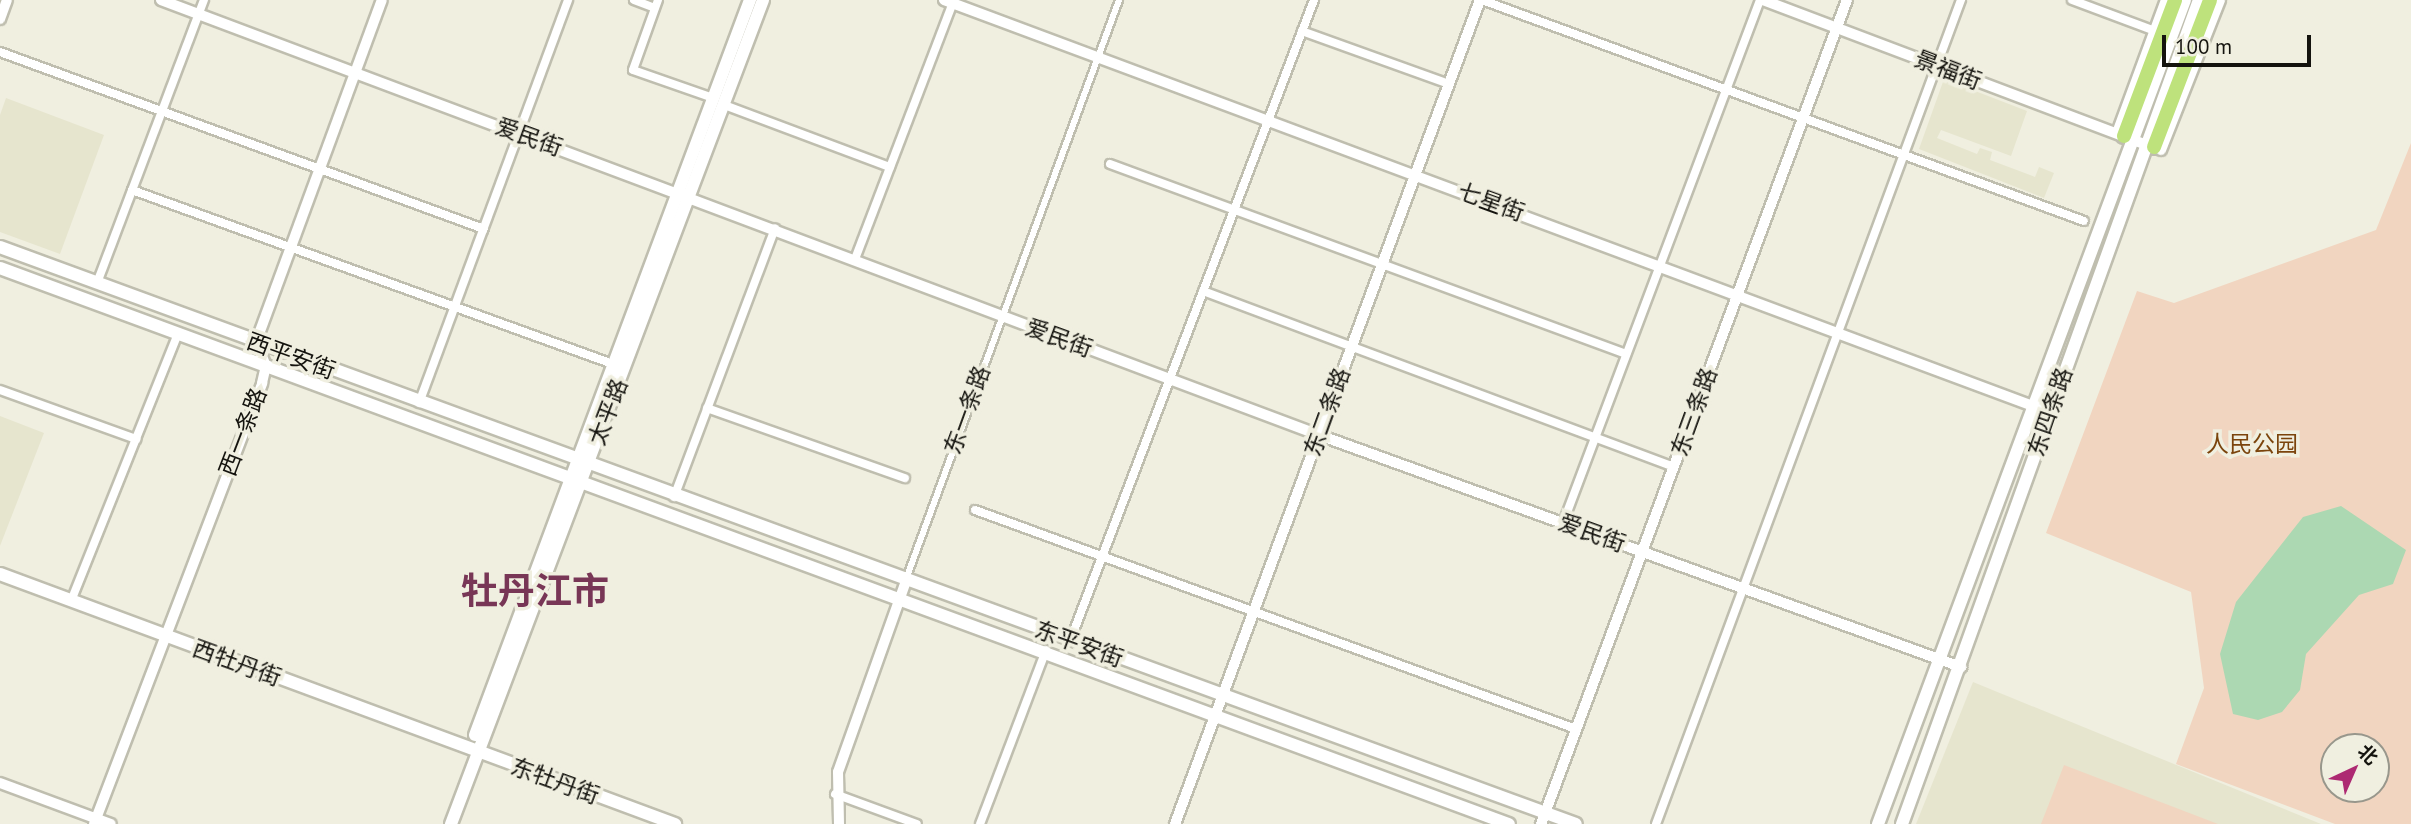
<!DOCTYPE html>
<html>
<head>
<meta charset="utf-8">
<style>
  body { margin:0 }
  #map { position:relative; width:2411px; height:824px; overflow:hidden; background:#f0efe0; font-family:"PT Sans","Noto Sans SC",sans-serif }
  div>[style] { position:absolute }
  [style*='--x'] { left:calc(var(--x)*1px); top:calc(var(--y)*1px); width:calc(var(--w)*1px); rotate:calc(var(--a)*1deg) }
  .built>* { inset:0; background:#e6e5ce }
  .green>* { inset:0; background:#f1d5c0 }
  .water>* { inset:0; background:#acd8b2 }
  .roads { filter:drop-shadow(2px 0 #bfbeaf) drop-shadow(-2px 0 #bfbeaf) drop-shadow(0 2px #bfbeaf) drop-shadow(0 -2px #bfbeaf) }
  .pedestrian>* { height:6px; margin:-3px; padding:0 3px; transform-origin:3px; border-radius:3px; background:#fff }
  .minor>* { height:8px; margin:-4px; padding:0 4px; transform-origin:4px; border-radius:4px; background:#fff }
  .tertiary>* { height:10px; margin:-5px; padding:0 5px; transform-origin:5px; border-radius:5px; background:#fff }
  .secondary>* { height:12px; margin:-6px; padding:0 6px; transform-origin:6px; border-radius:6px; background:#fff }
  .trunk>* { height:14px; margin:-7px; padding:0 7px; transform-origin:7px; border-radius:7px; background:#bee27c }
  span { translate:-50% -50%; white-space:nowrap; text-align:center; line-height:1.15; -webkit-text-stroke:7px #f0efe0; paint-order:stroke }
  .street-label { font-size:23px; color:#14130e }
  .park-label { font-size:23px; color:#7b440c }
  .town-label { font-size:37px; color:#783656; font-weight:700 }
  .north { position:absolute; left:2320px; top:733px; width:70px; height:70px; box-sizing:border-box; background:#f0efe0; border:2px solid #98978c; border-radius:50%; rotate:44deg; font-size:19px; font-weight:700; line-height:28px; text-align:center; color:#14130e }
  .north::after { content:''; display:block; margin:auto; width:24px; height:32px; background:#ad2972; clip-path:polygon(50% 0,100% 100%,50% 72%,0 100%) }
  .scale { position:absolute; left:2162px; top:35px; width:149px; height:32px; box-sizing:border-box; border:4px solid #14130e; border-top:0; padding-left:9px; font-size:21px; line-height:24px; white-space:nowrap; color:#14130e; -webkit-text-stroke:5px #f0efe0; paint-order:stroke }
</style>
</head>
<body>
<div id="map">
  <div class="built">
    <i style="clip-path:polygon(1944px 79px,2027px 111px,2011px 156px,1941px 130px,1937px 138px,1977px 154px,1980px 148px,1992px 152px,1990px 160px,2035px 177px,2039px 167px,2054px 173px,2044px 198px,1919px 149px)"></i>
    <i style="clip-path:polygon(6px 98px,104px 135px,60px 254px,0 232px,0 115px)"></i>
    <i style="clip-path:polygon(0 416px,44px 433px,0 546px)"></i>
    <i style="clip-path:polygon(1973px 682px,2321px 824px,1916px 824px)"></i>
  </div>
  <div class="green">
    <i style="clip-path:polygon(evenodd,2411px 143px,2411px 824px,2335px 824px,2176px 764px,2204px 688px,2191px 592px,2046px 533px,2137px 291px,2174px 303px,2376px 230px,2411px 143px,2334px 747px,2376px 747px,2376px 789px,2334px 789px,2334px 747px)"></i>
    <i style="clip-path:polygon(2064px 765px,2218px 824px,2041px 824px)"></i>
  </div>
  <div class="water">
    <i style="clip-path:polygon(2341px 506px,2406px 550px,2393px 584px,2359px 595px,2306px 654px,2300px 690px,2282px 712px,2258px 720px,2233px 714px,2220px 654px,2236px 602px,2303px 517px)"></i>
  </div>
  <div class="roads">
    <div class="pedestrian">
      <i style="--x:906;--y:579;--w:617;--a:-69.8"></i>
    </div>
    <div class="minor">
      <i style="--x:634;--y:0;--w:22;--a:21"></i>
      <i style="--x:658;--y:0;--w:74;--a:109.7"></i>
      <i style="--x:633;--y:70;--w:85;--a:19.3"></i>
      <i style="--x:1482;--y:0;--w:641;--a:20.16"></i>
      <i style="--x:2072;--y:0;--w:89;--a:20.5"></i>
      <i style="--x:1302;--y:31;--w:156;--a:19.8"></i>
      <i style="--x:0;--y:52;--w:515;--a:20.09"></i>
      <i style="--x:724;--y:105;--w:177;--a:20.5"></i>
      <i style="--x:1110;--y:164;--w:550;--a:20.21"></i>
      <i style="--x:132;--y:190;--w:512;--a:19.89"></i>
      <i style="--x:855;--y:259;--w:274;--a:-69.1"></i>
      <i style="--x:97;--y:283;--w:303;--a:-69.3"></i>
      <i style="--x:1203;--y:291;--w:503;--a:20.49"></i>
      <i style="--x:0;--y:390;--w:145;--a:19.8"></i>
      <i style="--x:419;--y:403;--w:430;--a:-69.7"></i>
      <i style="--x:707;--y:408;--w:210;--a:19.5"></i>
      <i style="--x:674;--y:497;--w:287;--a:-69.4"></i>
      <i style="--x:975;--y:510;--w:640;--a:20.02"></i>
      <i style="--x:1563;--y:523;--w:559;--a:-69.36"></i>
      <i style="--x:71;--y:601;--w:289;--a:-68.2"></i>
      <i style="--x:1070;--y:641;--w:686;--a:-69.16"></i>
      <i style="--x:835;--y:794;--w:87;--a:20.1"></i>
      <i style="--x:980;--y:824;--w:186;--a:-69.2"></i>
      <i style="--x:1656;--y:824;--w:879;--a:-69.69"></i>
    </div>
    <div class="tertiary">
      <i style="--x:161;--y:0;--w:1237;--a:20.59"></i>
      <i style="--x:1319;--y:435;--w:683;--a:19.87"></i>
      <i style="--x:944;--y:0;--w:1179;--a:20.45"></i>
      <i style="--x:1763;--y:0;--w:408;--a:20.7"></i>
      <i style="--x:0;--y:19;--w:20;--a:-70"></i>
      <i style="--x:2117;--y:133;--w:142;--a:-69.8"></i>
      <i style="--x:2161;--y:150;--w:161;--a:-68.5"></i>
      <i style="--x:0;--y:783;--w:118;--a:20.3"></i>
      <i style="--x:94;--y:824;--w:472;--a:-69.1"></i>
      <i style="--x:262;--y:383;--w:17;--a:-77"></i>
      <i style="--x:266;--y:366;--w:26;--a:-113"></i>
      <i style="--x:256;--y:342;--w:364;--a:-69.8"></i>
      <i style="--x:839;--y:824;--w:52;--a:-91.1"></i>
      <i style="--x:838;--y:772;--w:203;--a:-70.4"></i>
      <i style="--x:1175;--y:824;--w:879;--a:-69.69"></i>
      <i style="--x:1541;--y:824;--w:879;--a:-69.63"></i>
    </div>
    <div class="secondary">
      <i style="--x:0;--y:247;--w:1678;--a:20.11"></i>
      <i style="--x:0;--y:268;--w:1608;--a:20.23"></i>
      <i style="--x:0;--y:574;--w:720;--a:20.32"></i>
      <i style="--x:475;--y:735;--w:785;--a:-69.49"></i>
      <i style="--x:451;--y:824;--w:881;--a:-69.26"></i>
      <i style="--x:1878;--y:824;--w:879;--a:-69.57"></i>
      <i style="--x:1902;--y:824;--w:876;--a:-70.18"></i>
    </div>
    <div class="trunk">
      <i style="--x:2124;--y:136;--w:145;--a:-69.4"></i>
      <i style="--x:2154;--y:147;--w:157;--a:-69.1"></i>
    </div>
  </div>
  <div class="street-label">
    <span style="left:1948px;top:70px;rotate:21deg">景福街</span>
    <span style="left:529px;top:137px;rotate:20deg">爱民街</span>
    <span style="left:1491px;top:202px;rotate:20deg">七星街</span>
    <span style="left:1059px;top:338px;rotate:20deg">爱民街</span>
    <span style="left:291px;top:356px;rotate:20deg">西平安街</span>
    <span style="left:967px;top:410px;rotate:-70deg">东一条路</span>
    <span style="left:608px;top:412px;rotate:-69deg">太平路</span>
    <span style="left:1327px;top:412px;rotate:-70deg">东二条路</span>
    <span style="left:1694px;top:412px;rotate:-70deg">东三条路</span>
    <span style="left:2050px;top:412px;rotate:-71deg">东四条路</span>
    <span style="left:243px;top:432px;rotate:-69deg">西一条路</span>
    <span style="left:1592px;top:533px;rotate:20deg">爱民街</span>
    <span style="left:1079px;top:644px;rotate:20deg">东平安街</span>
    <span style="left:237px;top:663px;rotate:20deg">西牡丹街</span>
    <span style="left:555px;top:781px;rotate:20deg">东牡丹街</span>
  </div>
  <div class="park-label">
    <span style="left:2252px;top:444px">人民公园</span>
  </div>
  <div class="town-label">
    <span style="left:535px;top:590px">牡丹江市</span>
  </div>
  <div class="north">北</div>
  <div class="scale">100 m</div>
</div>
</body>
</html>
